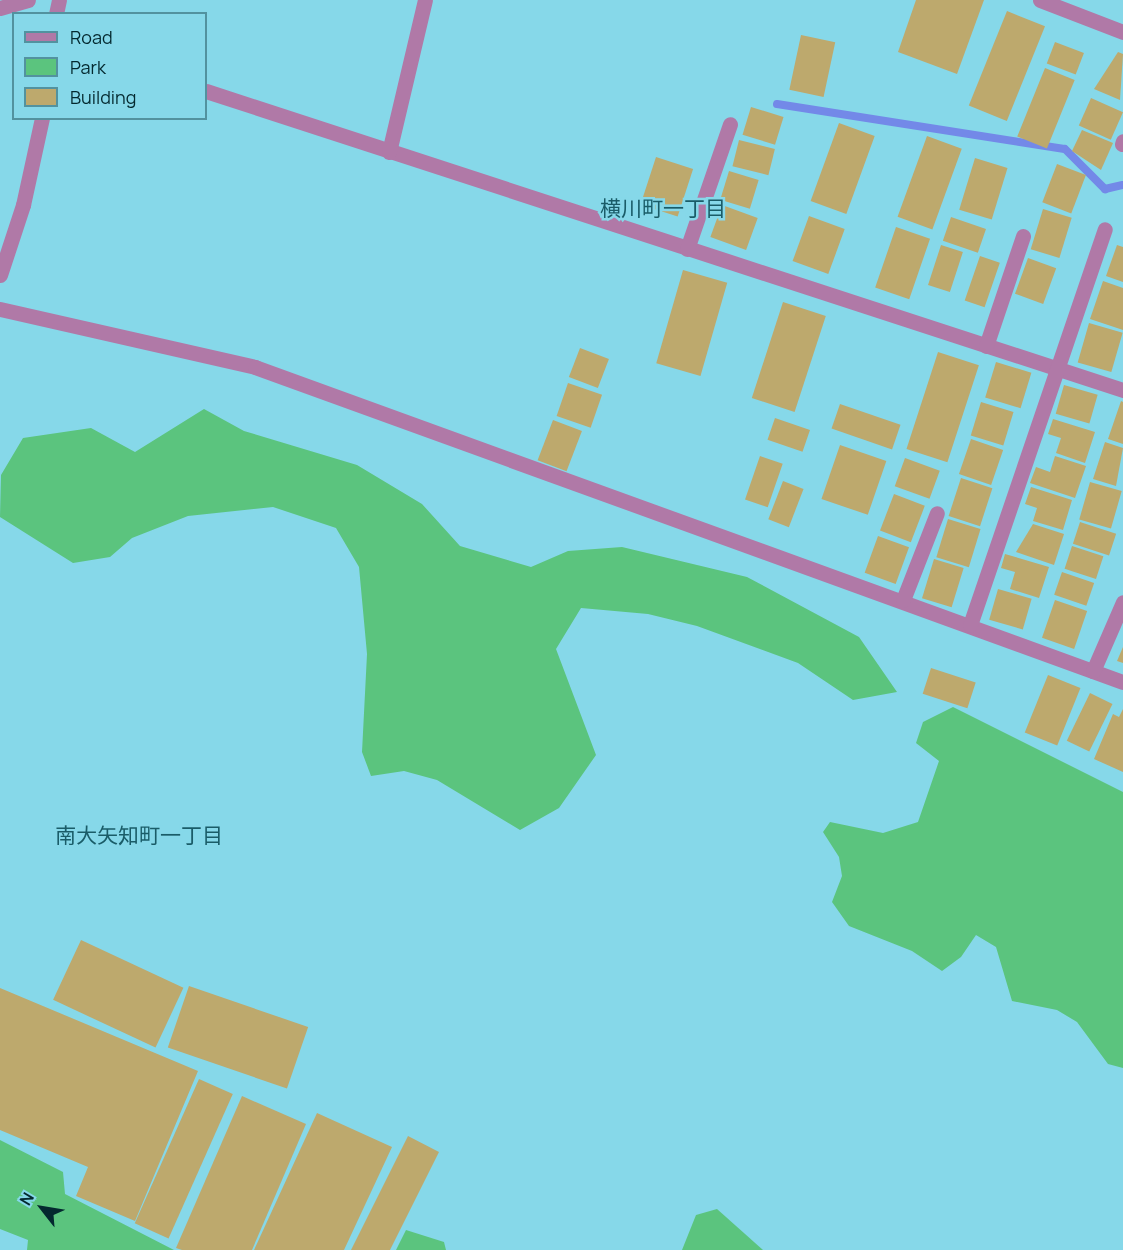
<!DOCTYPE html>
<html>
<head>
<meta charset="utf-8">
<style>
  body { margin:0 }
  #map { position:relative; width:1123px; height:1250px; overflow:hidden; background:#86d8e9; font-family:Manrope,"Noto Sans JP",sans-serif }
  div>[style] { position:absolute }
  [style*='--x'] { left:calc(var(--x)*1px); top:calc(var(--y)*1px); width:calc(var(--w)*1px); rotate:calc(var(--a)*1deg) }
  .green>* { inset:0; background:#5bc47e }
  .stream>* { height:8px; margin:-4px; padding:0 4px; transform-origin:4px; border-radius:4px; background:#7389e8 }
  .building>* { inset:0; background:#bda96d; transform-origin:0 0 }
  .minor>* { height:15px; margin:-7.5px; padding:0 7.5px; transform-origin:7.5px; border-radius:7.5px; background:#b079a7 }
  span { translate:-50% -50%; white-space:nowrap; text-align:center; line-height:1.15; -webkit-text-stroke:5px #86d8e9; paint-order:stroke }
  .neighbourhood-label { font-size:21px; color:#1a5c68 }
  .legend { position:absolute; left:12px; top:12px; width:195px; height:108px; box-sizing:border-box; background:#86d8e9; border:2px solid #52929f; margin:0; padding:8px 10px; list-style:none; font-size:18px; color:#04292f }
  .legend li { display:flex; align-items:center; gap:12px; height:30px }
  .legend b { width:30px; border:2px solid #52929f }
  .north { position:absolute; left:12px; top:1178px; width:60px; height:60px; -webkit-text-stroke:4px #86d8e9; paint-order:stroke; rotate:301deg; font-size:16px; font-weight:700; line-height:24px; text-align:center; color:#04292f }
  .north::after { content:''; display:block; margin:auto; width:21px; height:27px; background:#04292f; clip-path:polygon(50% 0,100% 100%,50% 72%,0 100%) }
</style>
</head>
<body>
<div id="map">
  <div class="green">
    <i style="clip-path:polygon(204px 409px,244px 431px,357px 465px,422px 504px,460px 546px,531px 567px,568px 551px,622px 547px,747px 577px,859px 637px,897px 692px,853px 700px,798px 663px,697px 626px,648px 614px,581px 608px,556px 649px,596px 755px,559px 808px,520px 830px,437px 780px,404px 771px,371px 776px,362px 752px,367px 654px,359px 567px,336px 528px,273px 507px,188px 516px,132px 538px,110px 557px,73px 563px,0 517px,1px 475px,23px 438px,91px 428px,135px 452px)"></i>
    <i style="clip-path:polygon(953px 707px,1123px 792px,1123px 1068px,1108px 1064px,1077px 1022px,1057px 1010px,1012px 1001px,996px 947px,976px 935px,961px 957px,942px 971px,912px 951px,849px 926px,832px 902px,842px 876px,839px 857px,823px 832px,830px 822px,883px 833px,918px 822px,939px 761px,916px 743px,923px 722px)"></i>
    <i style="clip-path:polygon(0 1140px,63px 1172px,65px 1194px,174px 1250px,27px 1250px,28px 1240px,0 1229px)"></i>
    <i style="clip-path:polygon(717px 1209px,763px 1250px,682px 1250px,696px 1215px)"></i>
    <i style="clip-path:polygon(406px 1230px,444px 1242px,446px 1250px,396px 1250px)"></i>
  </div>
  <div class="stream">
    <i style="--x:777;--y:104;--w:291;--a:8.9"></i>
    <i style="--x:1065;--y:149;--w:57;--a:45"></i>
    <i style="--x:1105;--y:189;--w:18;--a:-13"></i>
  </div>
  <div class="building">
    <i style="clip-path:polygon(916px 0,984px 0,957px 74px,898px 52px)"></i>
    <i style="left:1007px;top:11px;width:41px;height:102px;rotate:22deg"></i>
    <i style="left:801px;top:35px;width:35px;height:56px;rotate:12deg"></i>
    <i style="left:1055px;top:42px;width:31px;height:23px;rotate:21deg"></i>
    <i style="clip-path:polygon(1118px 52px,1123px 54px,1120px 100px,1094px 89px)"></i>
    <i style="left:1045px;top:68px;width:32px;height:74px;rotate:22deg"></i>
    <i style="left:1091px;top:98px;width:35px;height:30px;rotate:24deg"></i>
    <i style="left:751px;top:107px;width:34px;height:29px;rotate:17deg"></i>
    <i style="left:839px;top:123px;width:38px;height:83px;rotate:20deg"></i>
    <i style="clip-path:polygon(1082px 130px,1113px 143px,1101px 170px,1072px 151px)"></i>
    <i style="left:927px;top:136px;width:37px;height:86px;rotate:20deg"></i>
    <i style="left:739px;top:140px;width:37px;height:27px;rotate:14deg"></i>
    <i style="left:656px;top:157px;width:39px;height:50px;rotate:18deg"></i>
    <i style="left:975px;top:158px;width:34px;height:54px;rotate:17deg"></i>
    <i style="left:1057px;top:164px;width:31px;height:41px;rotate:21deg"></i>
    <i style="left:729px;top:171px;width:31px;height:30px;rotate:17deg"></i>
    <i style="left:722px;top:205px;width:38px;height:34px;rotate:20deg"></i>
    <i style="left:1043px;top:209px;width:30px;height:42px;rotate:17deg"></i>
    <i style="left:809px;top:216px;width:38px;height:48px;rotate:20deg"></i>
    <i style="left:951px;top:217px;width:37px;height:25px;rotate:19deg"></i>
    <i style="left:896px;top:227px;width:36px;height:64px;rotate:19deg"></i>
    <i style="left:941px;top:245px;width:23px;height:42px;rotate:18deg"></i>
    <i style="clip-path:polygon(1117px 245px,1123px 247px,1123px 282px,1106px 276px)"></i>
    <i style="left:980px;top:256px;width:21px;height:47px;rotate:19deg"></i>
    <i style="left:1028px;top:258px;width:30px;height:38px;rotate:20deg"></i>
    <i style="left:683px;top:270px;width:46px;height:97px;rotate:16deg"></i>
    <i style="clip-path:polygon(1103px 281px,1123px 288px,1123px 330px,1090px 319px)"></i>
    <i style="left:783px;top:302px;width:45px;height:101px;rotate:18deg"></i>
    <i style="left:1089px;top:323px;width:35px;height:41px;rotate:16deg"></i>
    <i style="left:580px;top:348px;width:31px;height:31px;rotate:21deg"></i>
    <i style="left:938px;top:352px;width:43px;height:102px;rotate:18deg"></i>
    <i style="left:996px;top:362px;width:37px;height:37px;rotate:17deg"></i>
    <i style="left:568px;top:383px;width:36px;height:35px;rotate:19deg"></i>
    <i style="left:1064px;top:385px;width:35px;height:30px;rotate:16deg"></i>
    <i style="clip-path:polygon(1121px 401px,1123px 402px,1123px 444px,1108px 439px)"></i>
    <i style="left:981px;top:402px;width:34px;height:35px;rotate:17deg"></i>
    <i style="left:840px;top:404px;width:64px;height:26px;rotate:19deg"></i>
    <i style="left:775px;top:418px;width:37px;height:23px;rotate:19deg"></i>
    <i style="clip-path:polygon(1053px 419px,1095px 432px,1085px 463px,1056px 453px,1061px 438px,1048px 434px)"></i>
    <i style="left:553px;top:420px;width:31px;height:43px;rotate:21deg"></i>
    <i style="left:971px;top:439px;width:34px;height:37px;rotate:19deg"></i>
    <i style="clip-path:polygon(1105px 442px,1123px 448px,1116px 486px,1093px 479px)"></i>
    <i style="left:840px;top:445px;width:49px;height:57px;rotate:19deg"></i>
    <i style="left:760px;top:456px;width:24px;height:46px;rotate:19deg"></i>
    <i style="clip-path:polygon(1055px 456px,1086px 466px,1075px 498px,1030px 483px,1036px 467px,1050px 472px)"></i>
    <i style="left:905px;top:458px;width:37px;height:30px;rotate:20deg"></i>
    <i style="left:961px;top:478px;width:33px;height:40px;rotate:18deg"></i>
    <i style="left:783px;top:481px;width:22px;height:41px;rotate:21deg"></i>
    <i style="left:1090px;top:482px;width:33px;height:39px;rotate:16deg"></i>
    <i style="clip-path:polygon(1031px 487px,1072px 500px,1063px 530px,1033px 521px,1037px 508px,1025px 504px)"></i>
    <i style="left:894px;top:494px;width:33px;height:39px;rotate:21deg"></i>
    <i style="left:948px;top:519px;width:34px;height:40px;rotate:17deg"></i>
    <i style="left:1080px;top:522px;width:38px;height:23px;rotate:18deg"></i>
    <i style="clip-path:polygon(1033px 524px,1064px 534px,1054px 565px,1016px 552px)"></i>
    <i style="left:878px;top:536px;width:33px;height:39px;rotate:20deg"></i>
    <i style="left:1072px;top:546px;width:33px;height:24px;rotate:18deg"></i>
    <i style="clip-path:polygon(1005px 554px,1049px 567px,1039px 598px,1010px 589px,1015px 572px,1001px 568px)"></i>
    <i style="left:934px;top:559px;width:31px;height:41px;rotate:17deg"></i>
    <i style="left:1062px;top:572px;width:34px;height:24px;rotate:19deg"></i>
    <i style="left:998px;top:589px;width:35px;height:32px;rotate:16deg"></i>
    <i style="left:1055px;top:600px;width:34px;height:40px;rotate:19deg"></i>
    <i style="clip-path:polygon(1123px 647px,1123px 663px,1117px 661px)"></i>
    <i style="left:931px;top:668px;width:47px;height:27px;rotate:18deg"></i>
    <i style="left:1048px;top:675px;width:35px;height:62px;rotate:22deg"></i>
    <i style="left:1090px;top:693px;width:25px;height:53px;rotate:26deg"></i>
    <i style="clip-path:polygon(1123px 709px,1123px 772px,1094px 759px,1113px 714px,1119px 717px)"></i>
    <i style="left:81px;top:940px;width:113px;height:66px;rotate:25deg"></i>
    <i style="left:189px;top:986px;width:126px;height:65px;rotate:19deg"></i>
    <i style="clip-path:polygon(0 988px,198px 1071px,135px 1221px,76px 1196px,88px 1167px,0 1130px)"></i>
    <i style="left:199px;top:1079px;width:37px;height:158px;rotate:24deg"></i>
    <i style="clip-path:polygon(242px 1096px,306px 1124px,252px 1250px,182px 1250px,176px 1248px)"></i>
    <i style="clip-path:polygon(317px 1113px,392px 1147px,344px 1250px,254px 1250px)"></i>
    <i style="clip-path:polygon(408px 1136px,439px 1152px,390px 1250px,351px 1250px)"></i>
  </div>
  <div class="minor">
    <i style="--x:1040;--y:0;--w:89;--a:21.1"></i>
    <i style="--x:0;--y:8;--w:29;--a:-16"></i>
    <i style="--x:56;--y:14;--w:14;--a:-78"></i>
    <i style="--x:206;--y:91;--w:965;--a:18.06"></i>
    <i style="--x:1122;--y:144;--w:3;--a:-72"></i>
    <i style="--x:389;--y:152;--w:156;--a:-76.7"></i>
    <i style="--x:687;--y:249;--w:132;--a:-71"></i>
    <i style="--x:0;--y:275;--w:74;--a:-71.8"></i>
    <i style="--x:23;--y:205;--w:89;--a:-77.7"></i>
    <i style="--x:0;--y:309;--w:262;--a:12.8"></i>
    <i style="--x:255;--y:367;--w:923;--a:19.95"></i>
    <i style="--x:986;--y:346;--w:116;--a:-71.4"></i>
    <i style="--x:903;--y:600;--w:93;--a:-68.7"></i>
    <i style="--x:970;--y:625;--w:418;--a:-71.2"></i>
    <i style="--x:1093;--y:671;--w:75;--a:-66.5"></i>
  </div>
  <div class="neighbourhood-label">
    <span style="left:663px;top:208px">横川町一丁目</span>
    <span style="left:139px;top:835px">南大矢知町一丁目</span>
  </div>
  <ul class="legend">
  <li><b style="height:8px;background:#b079a7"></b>Road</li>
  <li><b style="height:16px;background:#5bc47e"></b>Park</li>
  <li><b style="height:16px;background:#bda96d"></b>Building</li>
  </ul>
  <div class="north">N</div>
</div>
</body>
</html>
